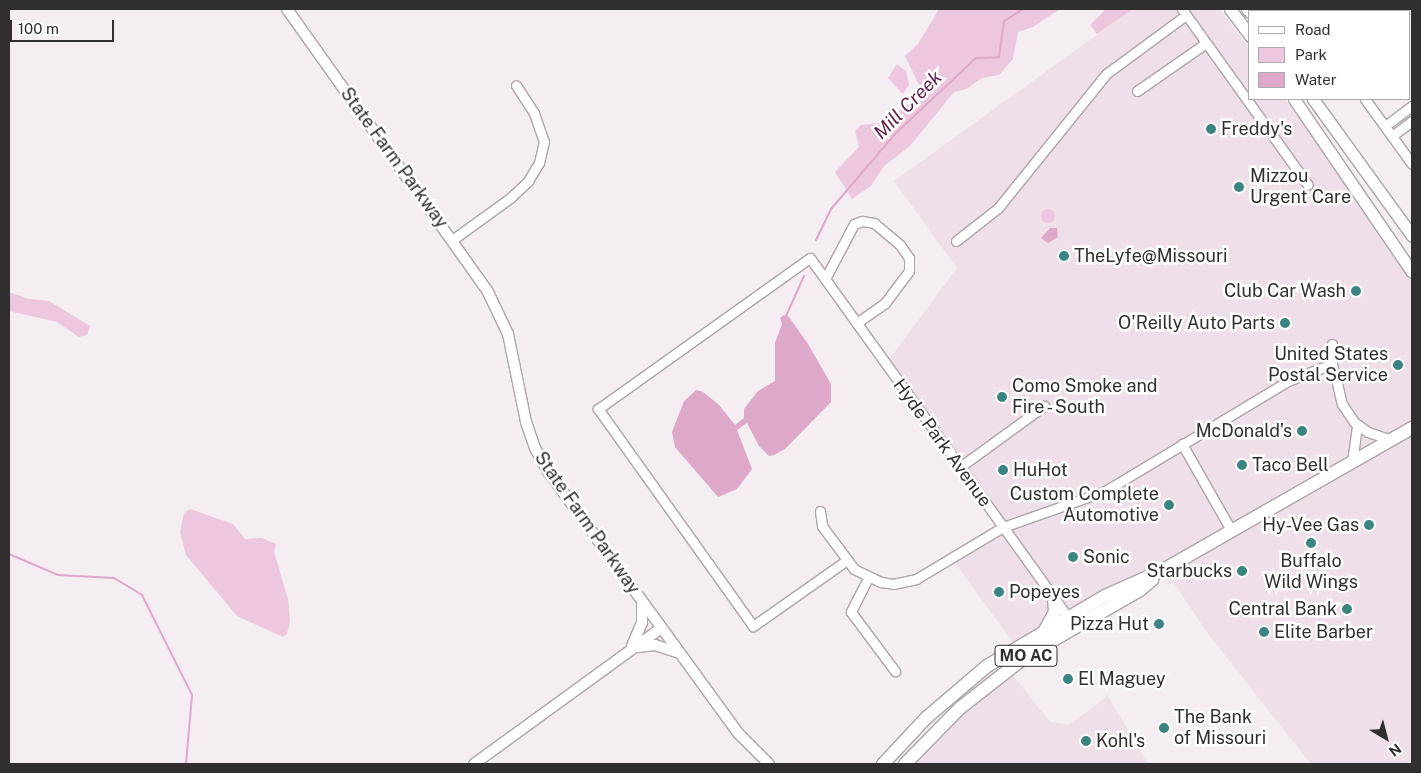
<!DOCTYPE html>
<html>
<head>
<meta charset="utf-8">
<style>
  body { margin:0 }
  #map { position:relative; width:1421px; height:773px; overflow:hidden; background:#f4edf1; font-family:"Public Sans",sans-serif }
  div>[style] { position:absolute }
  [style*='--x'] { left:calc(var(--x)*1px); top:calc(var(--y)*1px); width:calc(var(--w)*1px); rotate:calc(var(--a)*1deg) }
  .built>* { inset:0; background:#eedfe8 }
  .green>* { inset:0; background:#ecc7dd }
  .round { border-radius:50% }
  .water>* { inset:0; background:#dea8c8 }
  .stream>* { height:2px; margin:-1px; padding:0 1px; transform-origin:1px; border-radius:1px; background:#dea8c8 }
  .roads { filter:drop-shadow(1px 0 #aca5a9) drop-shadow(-1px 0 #aca5a9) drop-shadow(0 1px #aca5a9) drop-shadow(0 -1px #aca5a9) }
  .minor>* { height:9px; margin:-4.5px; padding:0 4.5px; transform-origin:4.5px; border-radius:4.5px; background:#fff }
  .tertiary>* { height:10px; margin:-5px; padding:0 5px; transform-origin:5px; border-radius:5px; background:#fff }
  .secondary>* { height:11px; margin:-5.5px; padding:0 5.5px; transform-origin:5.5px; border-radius:5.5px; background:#fff }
  .primary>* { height:12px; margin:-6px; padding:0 6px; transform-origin:6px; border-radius:6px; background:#fff }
  .dots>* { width:14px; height:14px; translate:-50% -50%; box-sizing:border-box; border:2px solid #fff; border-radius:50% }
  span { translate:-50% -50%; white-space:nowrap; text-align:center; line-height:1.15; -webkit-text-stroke:5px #fff; paint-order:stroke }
  .shield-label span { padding:1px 4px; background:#fff; border:1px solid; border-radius:4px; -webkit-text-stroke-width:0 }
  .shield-label { font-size:16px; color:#312e30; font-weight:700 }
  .poi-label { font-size:18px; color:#312e30 }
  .left { translate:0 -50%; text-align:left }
  .right { translate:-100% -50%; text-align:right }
  .street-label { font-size:18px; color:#312e30 }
  .water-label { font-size:19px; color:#5e1f4a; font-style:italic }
  .frame { position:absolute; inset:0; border:10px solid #312e30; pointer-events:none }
  .legend { position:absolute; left:1248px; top:10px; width:162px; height:90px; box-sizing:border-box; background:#fff; border:1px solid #adabac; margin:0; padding:6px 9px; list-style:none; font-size:15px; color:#312e30 }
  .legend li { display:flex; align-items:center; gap:10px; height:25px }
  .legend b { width:25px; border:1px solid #adabac }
  .north { position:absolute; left:1361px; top:713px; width:50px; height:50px; -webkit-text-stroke:4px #fff; paint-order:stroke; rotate:143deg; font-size:14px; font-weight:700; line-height:20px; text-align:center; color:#312e30 }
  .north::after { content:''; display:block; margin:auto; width:18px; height:22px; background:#312e30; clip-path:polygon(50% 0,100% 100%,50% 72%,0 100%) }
  .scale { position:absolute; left:10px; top:20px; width:104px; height:22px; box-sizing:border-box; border:2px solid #312e30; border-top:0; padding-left:6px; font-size:15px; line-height:18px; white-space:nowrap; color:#312e30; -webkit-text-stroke:4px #fff; paint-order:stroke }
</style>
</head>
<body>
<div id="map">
  <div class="built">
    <i style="clip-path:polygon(1133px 9px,1220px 9px,1250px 50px,1250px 99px,1285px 99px,1412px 276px,1412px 764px,1311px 764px,1209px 635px,1165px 570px,1020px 652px,950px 556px,997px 527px,881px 364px,891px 357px,957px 268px,894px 181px)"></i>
    <i style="clip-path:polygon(1305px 9px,1412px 9px,1412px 39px,1410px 11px)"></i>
    <i style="clip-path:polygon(1005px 665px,1050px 722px,1069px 725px,1108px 696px,1148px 764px,898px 764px,948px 711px)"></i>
  </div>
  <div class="green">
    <i style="clip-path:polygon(939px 9px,1060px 9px,1033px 27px,1018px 32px,1013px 59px,999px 75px,982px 78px,966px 89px,954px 92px,910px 146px,884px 166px,871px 186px,852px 199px,835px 172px,859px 147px,855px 131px,861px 125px,887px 122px,918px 94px,920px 87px,905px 56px,918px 44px)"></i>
    <i style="clip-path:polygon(1106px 9px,1133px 9px,1097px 34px,1090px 25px)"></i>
    <i style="clip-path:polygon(897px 64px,906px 71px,909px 85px,903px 94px,888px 78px)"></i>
    <i class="round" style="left:1041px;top:209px;width:14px;height:14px"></i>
    <i style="clip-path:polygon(9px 292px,29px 299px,49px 301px,90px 326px,87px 335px,79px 337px,57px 322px,9px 311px)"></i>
    <i style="clip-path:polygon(190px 509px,233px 524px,245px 539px,262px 538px,276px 544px,274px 552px,288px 599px,290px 621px,287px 634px,283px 637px,237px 616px,186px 555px,180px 532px,184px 513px)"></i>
  </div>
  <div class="water">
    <i style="clip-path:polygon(1050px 228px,1057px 228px,1058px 237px,1048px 243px,1041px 238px)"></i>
    <i style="clip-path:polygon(784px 315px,789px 317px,808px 344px,831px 384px,831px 402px,785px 449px,774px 455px,769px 456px,759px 446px,747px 423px,737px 430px,752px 469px,737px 489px,718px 497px,675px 447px,672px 432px,684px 401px,696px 390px,703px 392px,719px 405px,735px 425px,744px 418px,744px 409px,758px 391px,775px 381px,775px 343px,782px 324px,780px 318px)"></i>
  </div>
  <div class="stream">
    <i style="--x:816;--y:240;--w:34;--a:-64"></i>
    <i style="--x:831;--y:209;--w:100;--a:-49.5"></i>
    <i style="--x:896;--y:133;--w:110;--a:-43.2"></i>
    <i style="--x:976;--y:58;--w:23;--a:-2"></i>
    <i style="--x:999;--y:57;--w:36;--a:-82"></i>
    <i style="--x:1004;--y:21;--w:22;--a:-32"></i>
    <i style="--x:786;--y:316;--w:44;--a:-65.8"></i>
    <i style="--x:9;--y:554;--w:53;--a:23.2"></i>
    <i style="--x:58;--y:575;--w:56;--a:3.1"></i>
    <i style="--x:114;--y:578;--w:33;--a:31"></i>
    <i style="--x:142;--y:595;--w:112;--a:63.4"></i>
    <i style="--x:192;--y:695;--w:69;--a:95"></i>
  </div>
  <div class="roads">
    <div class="minor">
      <i style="--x:1182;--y:9;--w:216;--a:54.4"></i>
      <i style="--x:1298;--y:9;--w:3;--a:45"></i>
      <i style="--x:1137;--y:91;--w:84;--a:-34.8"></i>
      <i style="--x:1365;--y:99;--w:80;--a:54.1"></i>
      <i style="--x:1385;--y:126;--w:34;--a:-37"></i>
      <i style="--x:1392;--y:136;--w:25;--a:-37"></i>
      <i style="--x:452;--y:240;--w:72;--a:-35.9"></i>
      <i style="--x:510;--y:198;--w:25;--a:-43"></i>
      <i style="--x:528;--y:181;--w:21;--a:-59"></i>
      <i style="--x:539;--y:163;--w:22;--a:-77"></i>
      <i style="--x:544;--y:142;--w:31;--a:-109"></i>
      <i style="--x:534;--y:113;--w:33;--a:-123"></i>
      <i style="--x:956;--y:241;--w:53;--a:-38.2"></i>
      <i style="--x:998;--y:208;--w:172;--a:-51.1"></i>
      <i style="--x:1106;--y:74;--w:99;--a:-36.4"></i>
      <i style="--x:825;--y:279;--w:62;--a:-62.2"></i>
      <i style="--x:854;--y:224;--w:9;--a:-21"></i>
      <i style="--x:862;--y:221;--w:12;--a:9"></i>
      <i style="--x:874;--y:223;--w:34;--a:40"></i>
      <i style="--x:900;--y:245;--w:16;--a:55"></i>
      <i style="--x:909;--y:258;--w:13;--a:90"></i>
      <i style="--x:909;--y:271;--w:40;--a:127"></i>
      <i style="--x:885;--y:303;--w:35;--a:145"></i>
      <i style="--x:1332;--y:344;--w:20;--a:90"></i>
      <i style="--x:1332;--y:364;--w:20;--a:75"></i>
      <i style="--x:1337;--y:383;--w:22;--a:77"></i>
      <i style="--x:1342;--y:404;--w:22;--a:56"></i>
      <i style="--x:1354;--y:422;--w:17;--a:36"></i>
      <i style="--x:1368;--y:432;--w:24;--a:19"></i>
      <i style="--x:1182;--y:444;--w:99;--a:60.3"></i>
      <i style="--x:1352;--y:462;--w:36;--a:-82"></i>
      <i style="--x:960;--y:467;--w:104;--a:-36"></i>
      <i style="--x:820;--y:511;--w:15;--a:82"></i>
      <i style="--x:822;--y:526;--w:54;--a:53.3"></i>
      <i style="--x:854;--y:569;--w:30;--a:26"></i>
      <i style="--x:881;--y:582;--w:12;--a:9"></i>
      <i style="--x:893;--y:584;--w:24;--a:-12"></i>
      <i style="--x:916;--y:579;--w:101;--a:-30.9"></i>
      <i style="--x:1003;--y:527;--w:108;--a:-19.4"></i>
      <i style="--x:1105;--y:491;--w:216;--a:-31"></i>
      <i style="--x:1290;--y:380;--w:45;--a:-20.9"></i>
      <i style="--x:847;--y:560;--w:115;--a:144.9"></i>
      <i style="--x:753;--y:626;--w:267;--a:-125.5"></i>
      <i style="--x:598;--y:409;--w:260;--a:-35.5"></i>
      <i style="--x:810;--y:258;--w:447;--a:54.3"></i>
      <i style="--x:868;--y:578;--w:38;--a:117"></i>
      <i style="--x:851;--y:612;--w:74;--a:53.3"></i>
    </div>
    <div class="tertiary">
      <i style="--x:287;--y:9;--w:345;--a:54.6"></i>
      <i style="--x:487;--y:290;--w:49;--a:64.5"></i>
      <i style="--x:508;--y:334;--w:90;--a:78.4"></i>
      <i style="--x:526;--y:422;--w:28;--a:71"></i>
      <i style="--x:535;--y:448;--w:25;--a:61"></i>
      <i style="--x:547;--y:470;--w:326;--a:54"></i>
      <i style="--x:739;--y:734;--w:42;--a:45"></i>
      <i style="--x:632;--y:646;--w:25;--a:-67"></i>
      <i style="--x:642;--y:623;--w:21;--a:-90"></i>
      <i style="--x:638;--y:647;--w:17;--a:-7"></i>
      <i style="--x:655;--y:645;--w:25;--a:18"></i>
      <i style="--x:474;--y:764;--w:231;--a:-36"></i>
    </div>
    <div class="secondary">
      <i style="--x:1230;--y:9;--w:34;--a:53"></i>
      <i style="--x:1247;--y:9;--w:4;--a:45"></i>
      <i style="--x:1294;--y:99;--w:209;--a:55.7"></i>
      <i style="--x:1313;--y:99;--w:169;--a:54.1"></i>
    </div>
    <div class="primary">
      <i style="--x:1044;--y:632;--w:23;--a:-61"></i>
      <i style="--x:1055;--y:612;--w:14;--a:-94"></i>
      <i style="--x:883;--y:764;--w:63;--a:-46.9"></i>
      <i style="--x:926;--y:718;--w:80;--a:-40.4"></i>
      <i style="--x:987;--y:666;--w:137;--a:-30.7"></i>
      <i style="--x:1105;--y:596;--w:64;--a:-24.1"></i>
      <i style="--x:1163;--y:570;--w:287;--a:-29.7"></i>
      <i style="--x:905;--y:764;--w:78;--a:-45.5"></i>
      <i style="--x:960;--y:708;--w:88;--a:-38"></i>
      <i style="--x:1029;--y:654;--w:128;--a:-30"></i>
      <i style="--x:1140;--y:590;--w:16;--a:-40"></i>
    </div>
  </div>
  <div class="dots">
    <i style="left:1211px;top:129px;background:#3c8481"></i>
    <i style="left:1239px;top:187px;background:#3c8481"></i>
    <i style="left:1064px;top:256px;background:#3c8481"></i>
    <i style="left:1356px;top:291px;background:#3c8481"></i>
    <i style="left:1285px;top:323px;background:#3c8481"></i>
    <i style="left:1398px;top:365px;background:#3c8481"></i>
    <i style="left:1002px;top:397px;background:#3c8481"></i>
    <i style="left:1302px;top:431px;background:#3c8481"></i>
    <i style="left:1242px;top:465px;background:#3c8481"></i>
    <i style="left:1003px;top:470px;background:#3c8481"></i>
    <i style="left:1169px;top:505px;background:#3c8481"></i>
    <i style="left:1369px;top:525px;background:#3c8481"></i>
    <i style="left:1311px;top:543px;background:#3c8481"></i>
    <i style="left:1073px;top:557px;background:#3c8481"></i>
    <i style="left:1242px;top:571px;background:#3c8481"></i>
    <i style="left:999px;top:592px;background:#3c8481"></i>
    <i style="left:1347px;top:609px;background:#3c8481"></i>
    <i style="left:1159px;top:624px;background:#3c8481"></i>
    <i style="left:1264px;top:632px;background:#3c8481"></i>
    <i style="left:1068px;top:679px;background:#3c8481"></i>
    <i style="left:1164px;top:728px;background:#3c8481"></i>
    <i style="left:1086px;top:741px;background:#3c8481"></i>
  </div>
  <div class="shield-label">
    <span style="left:1026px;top:656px">MO AC</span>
  </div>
  <div class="poi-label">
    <span class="left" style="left:1221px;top:129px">Freddy's</span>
    <span class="left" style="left:1250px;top:187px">Mizzou<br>Urgent Care</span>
    <span class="left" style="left:1074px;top:256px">TheLyfe@Missouri</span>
    <span class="right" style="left:1346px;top:291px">Club Car Wash</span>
    <span class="right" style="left:1275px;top:323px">O'Reilly Auto Parts</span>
    <span class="right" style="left:1388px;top:365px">United States<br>Postal Service</span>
    <span class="left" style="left:1012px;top:397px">Como Smoke and<br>Fire - South</span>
    <span class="right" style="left:1292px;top:431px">McDonald's</span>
    <span class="left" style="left:1252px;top:465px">Taco Bell</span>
    <span class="left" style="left:1013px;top:470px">HuHot</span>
    <span class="right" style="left:1159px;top:505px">Custom Complete<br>Automotive</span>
    <span class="right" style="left:1359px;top:525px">Hy-Vee Gas</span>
    <span class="left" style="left:1083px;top:557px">Sonic</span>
    <span style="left:1311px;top:572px">Buffalo<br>Wild Wings</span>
    <span class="right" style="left:1232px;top:571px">Starbucks</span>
    <span class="left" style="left:1009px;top:592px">Popeyes</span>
    <span class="right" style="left:1337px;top:609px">Central Bank</span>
    <span class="right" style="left:1149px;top:624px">Pizza Hut</span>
    <span class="left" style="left:1274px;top:632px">Elite Barber</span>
    <span class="left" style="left:1078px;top:679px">El Maguey</span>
    <span class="left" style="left:1174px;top:728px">The Bank<br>of Missouri</span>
    <span class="left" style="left:1096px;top:741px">Kohl's</span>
  </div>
  <div class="street-label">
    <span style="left:394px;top:158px;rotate:54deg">State Farm Parkway</span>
    <span style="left:942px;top:443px;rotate:54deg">Hyde Park Avenue</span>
    <span style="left:587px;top:523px;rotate:55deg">State Farm Parkway</span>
  </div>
  <div class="water-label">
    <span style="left:908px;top:105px;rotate:-45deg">Mill Creek</span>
  </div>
  <div class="frame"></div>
  <ul class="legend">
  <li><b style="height:6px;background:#fff"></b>Road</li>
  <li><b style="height:14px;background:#ecc7dd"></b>Park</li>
  <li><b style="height:14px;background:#dea8c8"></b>Water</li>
  </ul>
  <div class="north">N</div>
  <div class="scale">100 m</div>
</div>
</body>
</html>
